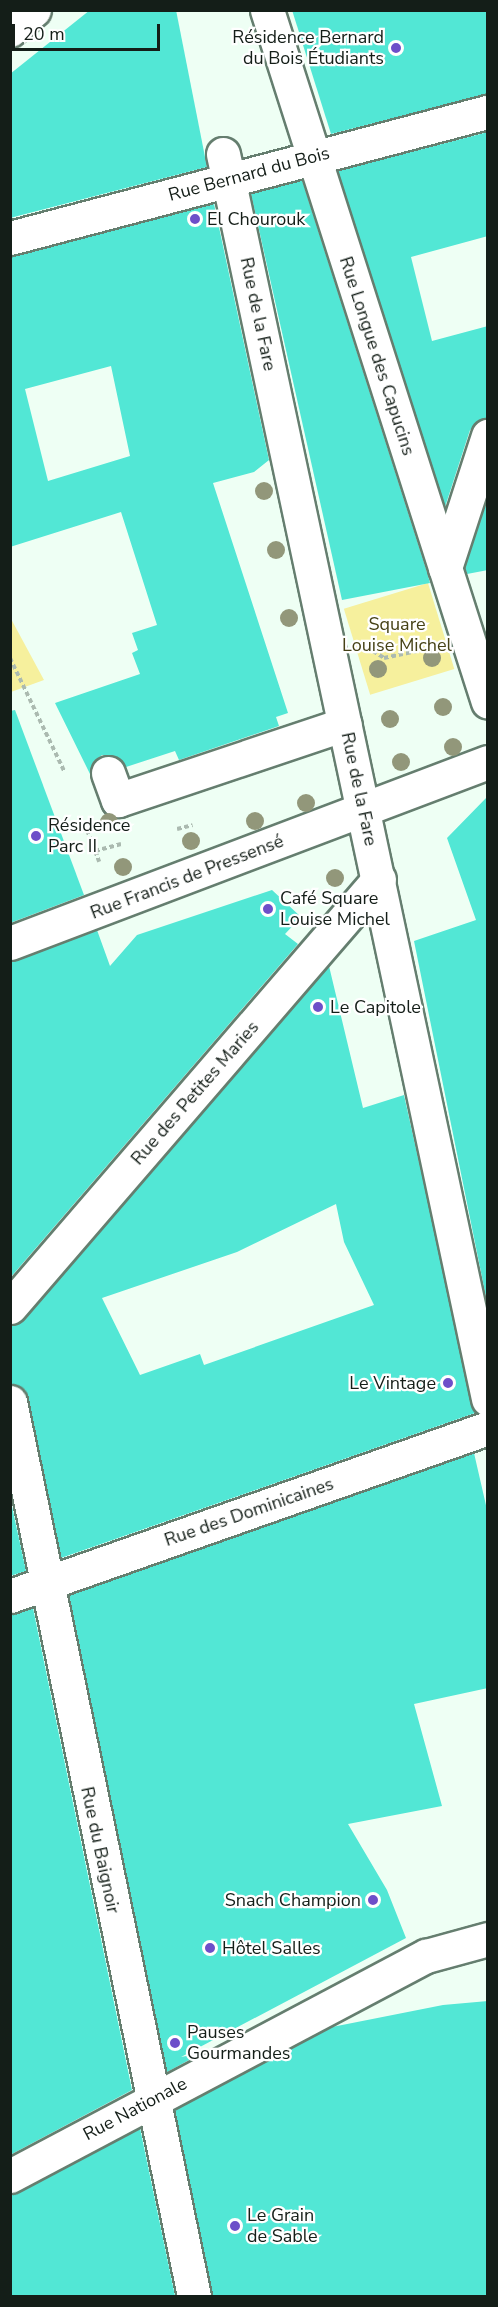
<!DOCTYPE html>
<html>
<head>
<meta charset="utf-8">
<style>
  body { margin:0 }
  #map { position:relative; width:498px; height:2307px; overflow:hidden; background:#eefff4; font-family:"Nunito Sans",sans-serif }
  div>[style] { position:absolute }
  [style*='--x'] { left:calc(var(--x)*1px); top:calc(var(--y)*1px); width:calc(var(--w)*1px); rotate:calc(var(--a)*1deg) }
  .green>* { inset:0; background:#f6f09d; transform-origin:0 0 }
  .building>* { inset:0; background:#52e7d5 }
  .path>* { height:4px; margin-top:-2px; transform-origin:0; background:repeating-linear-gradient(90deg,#abbab0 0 4.5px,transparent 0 7.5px) }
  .roads { filter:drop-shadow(2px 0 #657e6f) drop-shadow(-2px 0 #657e6f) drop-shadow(0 2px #657e6f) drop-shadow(0 -2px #657e6f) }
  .minor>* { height:33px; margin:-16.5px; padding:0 16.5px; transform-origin:16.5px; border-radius:16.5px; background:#fff }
  .trees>* { width:18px; height:18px; margin:-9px; border-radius:50%; background:#92977a }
  .dots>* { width:16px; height:16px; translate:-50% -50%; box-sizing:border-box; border:3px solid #fff; border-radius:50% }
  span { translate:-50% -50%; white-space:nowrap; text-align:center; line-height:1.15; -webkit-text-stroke:4.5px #fff; paint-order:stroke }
  .poi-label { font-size:18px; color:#141e18 }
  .right { translate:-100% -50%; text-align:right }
  .left { translate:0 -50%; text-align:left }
  .street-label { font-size:18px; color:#141e18 }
  .park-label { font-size:18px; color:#464216 }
  .frame { position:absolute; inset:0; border:12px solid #141e18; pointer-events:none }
  .scale { position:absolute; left:12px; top:24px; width:148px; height:27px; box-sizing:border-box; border:3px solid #141e18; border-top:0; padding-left:8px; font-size:18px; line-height:21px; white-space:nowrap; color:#141e18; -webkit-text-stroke:4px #fff; paint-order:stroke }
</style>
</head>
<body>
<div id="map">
  <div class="green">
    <i style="left:428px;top:583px;width:90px;height:88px;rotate:73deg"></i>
    <i style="clip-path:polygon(10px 617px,44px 680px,11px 692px,10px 692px)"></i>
  </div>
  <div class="building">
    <i style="clip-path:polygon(90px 10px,176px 10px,207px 167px,10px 218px,10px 74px)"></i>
    <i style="clip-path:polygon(292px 10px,488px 10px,488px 94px,331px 134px)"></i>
    <i style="clip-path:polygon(488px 132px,488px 236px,411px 257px,432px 341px,488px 326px,488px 418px,470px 430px,445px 507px,338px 171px)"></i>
    <i style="clip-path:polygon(302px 180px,427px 572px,430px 583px,342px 600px,251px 194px)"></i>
    <i style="clip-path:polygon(evenodd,214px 204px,269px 460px,254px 472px,213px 483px,288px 713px,276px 717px,279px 726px,179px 760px,175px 751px,126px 767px,119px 758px,102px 755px,93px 762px,90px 774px,55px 703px,140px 674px,132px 653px,138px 650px,132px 633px,157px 625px,121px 512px,10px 547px,10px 256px,214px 204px,111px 366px,130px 456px,48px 481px,25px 389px,111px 366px)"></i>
    <i style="clip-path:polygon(488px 498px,488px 570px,467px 574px,465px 568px)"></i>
    <i style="clip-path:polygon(15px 710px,84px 895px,10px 923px,10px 711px)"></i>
    <i style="clip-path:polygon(488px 796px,488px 1307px,414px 941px,476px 920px,447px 838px)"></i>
    <i style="clip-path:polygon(272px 890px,301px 917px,285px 934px,298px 944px,10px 1278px,10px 961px,97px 930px,110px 966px,137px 935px)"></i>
    <i style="clip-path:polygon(evenodd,329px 966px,363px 1108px,404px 1095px,475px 1413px,61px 1558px,28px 1398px,24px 1389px,10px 1384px,10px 1325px,24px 1319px,329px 966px,336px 1204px,344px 1242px,374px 1305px,204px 1365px,200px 1354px,140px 1375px,102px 1298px,237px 1252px,336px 1204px)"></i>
    <i style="clip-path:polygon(474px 1453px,488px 1514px,488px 1688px,414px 1704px,442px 1806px,348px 1824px,387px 1890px,406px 1938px,181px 2057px,202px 2053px,167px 2072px,69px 1595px)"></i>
    <i style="clip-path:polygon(10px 1497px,26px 1571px,10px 1576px)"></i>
    <i style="clip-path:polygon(33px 1608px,132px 2090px,10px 2155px,10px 1614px)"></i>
    <i style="clip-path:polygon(488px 2001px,488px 2296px,212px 2296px,175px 2110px,332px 2027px,443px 2005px)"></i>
    <i style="clip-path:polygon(140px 2128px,175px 2296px,10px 2296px,10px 2195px)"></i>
  </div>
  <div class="path">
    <i style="--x:373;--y:651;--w:13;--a:32"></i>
    <i style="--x:384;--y:658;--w:43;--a:-12.1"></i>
    <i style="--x:10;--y:658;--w:127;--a:64.4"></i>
    <i style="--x:177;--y:829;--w:16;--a:-14"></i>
    <i style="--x:87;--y:830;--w:34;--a:69"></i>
    <i style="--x:95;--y:851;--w:27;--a:-15"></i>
  </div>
  <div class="roads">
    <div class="minor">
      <i style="--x:267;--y:10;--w:726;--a:72.29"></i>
      <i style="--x:10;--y:30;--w:31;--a:-40"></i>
      <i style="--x:223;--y:154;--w:1273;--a:77.98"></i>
      <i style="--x:10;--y:238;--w:494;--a:-14.8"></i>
      <i style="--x:445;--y:568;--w:139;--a:-72"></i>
      <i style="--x:108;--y:773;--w:29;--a:70"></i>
      <i style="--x:118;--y:800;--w:239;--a:-18.5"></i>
      <i style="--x:10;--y:943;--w:511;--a:-20.74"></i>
      <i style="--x:10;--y:1307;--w:565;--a:-49.23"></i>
      <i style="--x:10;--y:1402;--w:913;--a:78.37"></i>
      <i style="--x:10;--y:1596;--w:507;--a:-19.36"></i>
      <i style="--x:10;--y:2176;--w:471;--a:-27.9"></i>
      <i style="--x:426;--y:1956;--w:64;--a:-15.3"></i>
    </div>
  </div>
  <div class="trees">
    <i style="left:264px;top:491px"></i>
    <i style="left:276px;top:550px"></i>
    <i style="left:289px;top:618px"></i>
    <i style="left:432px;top:658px"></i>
    <i style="left:378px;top:669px"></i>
    <i style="left:443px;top:707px"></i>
    <i style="left:390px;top:719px"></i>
    <i style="left:453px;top:747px"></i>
    <i style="left:401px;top:762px"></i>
    <i style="left:306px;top:803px"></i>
    <i style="left:255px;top:821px"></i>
    <i style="left:109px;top:822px"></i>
    <i style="left:191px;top:841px"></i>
    <i style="left:123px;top:867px"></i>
    <i style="left:335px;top:878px"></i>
  </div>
  <div class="dots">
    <i style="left:396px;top:48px;background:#6d4fc9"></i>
    <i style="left:195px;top:219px;background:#6d4fc9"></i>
    <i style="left:36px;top:836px;background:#6d4fc9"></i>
    <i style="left:268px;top:909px;background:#6d4fc9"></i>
    <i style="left:318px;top:1007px;background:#6d4fc9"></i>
    <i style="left:448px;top:1383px;background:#6d4fc9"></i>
    <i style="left:373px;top:1900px;background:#6d4fc9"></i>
    <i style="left:210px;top:1948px;background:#6d4fc9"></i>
    <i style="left:175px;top:2043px;background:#6d4fc9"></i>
    <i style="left:235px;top:2226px;background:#6d4fc9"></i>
  </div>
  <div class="poi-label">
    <span class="right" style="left:384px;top:48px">Résidence Bernard<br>du Bois Étudiants</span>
    <span class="left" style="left:207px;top:219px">El Chourouk</span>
    <span class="left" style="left:48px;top:836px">Résidence<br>Parc II</span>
    <span class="left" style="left:280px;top:909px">Café Square<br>Louise Michel</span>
    <span class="left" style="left:330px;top:1007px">Le Capitole</span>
    <span class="right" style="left:436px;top:1383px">Le Vintage</span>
    <span class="right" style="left:361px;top:1900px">Snach Champion</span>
    <span class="left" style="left:222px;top:1948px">Hôtel Salles</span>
    <span class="left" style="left:187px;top:2043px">Pauses<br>Gourmandes</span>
    <span class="left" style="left:247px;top:2226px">Le Grain<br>de Sable</span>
  </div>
  <div class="street-label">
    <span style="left:249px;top:174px;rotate:-15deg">Rue Bernard du Bois</span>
    <span style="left:258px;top:314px;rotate:78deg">Rue de la Fare</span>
    <span style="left:377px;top:356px;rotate:72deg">Rue Longue des Capucins</span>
    <span style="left:359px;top:789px;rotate:78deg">Rue de la Fare</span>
    <span style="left:187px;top:877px;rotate:-21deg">Rue Francis de Pressensé</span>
    <span style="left:195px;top:1093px;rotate:-49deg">Rue des Petites Maries</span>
    <span style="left:249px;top:1512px;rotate:-19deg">Rue des Dominicaines</span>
    <span style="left:100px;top:1850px;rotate:78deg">Rue du Baignoir</span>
    <span style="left:135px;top:2109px;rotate:-28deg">Rue Nationale</span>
  </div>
  <div class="park-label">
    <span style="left:397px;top:635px">Square<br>Louise Michel</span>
  </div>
  <div class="frame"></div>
  <div class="scale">20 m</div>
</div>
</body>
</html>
